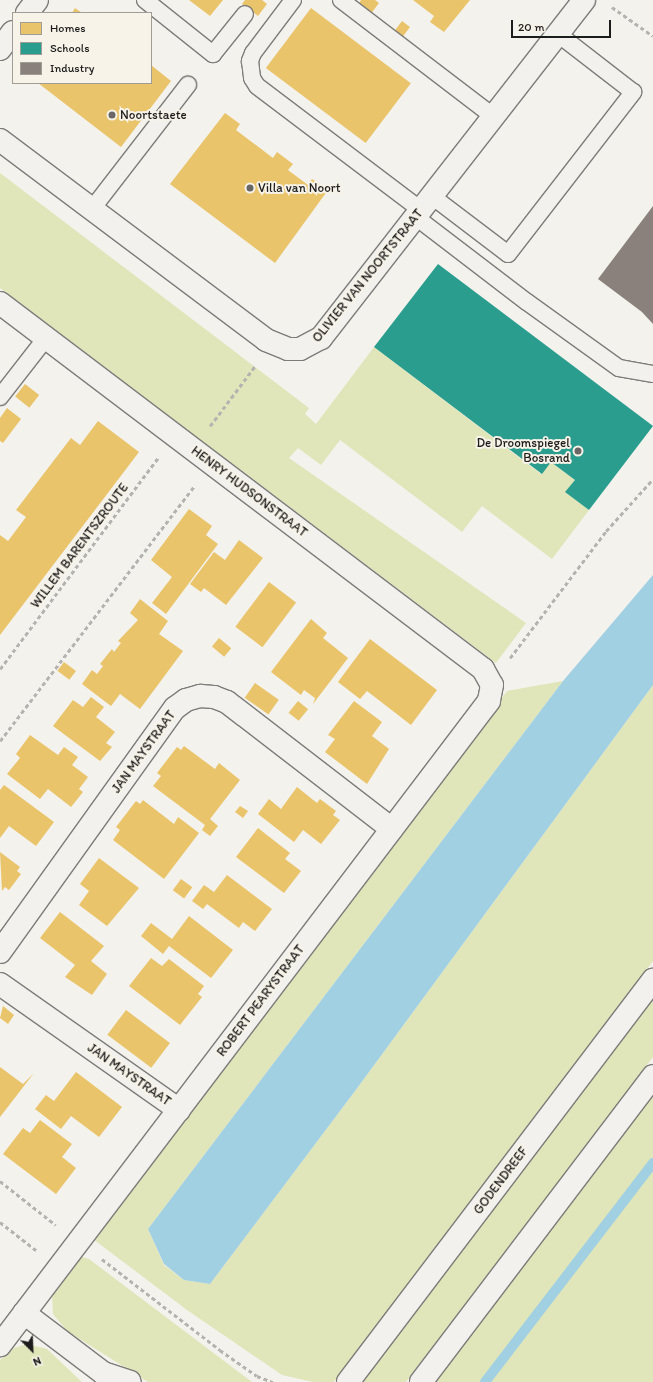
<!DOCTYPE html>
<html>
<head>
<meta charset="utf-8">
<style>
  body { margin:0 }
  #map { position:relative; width:653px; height:1382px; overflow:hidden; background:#f4f2ec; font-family:Itim,sans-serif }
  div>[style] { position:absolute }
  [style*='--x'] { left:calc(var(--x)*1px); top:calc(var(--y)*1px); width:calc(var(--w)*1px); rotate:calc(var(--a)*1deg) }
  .green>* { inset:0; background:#e0e6b9 }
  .water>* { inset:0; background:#a1d0e3 }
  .homes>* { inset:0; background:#e9c46a; transform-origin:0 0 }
  .schools>* { inset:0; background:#2a9d8f }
  .industry>* { inset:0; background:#8a817c }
  .stream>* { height:10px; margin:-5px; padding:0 5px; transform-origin:5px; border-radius:5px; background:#a1d0e3 }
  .path>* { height:2.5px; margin-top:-1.25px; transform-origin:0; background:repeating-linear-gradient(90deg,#b4b3b0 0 4px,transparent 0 7px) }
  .roads { filter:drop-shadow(1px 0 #7d7c7a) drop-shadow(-1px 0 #7d7c7a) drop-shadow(0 1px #7d7c7a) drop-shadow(0 -1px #7d7c7a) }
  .lane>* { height:16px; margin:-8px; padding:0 8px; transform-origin:8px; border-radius:8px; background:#f2f1ed }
  .street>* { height:22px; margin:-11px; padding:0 11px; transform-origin:11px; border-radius:11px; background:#f2f1ed }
  .secondary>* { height:22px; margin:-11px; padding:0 11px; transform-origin:11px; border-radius:11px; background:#f2f1ed }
  .dots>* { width:11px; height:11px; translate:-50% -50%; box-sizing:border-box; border:2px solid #f7f3e8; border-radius:50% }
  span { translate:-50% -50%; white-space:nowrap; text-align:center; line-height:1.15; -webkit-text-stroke:4px #f7f3e8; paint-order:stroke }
  .poi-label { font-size:13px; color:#1c1c1c }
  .left { translate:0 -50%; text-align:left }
  .right { translate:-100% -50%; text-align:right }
  .street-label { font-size:13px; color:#1c1c1c }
  .legend { position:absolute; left:12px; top:12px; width:140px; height:72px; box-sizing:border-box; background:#f7f3e8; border:1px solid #9f9d96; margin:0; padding:5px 7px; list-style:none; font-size:12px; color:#1c1c1c }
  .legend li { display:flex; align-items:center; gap:8px; height:20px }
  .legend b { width:20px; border:1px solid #9f9d96 }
  .north { position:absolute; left:12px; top:1330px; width:40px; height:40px; -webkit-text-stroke:3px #f7f3e8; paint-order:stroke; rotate:156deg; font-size:11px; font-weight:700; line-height:16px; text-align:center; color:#1c1c1c }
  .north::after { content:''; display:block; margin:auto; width:14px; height:18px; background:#1c1c1c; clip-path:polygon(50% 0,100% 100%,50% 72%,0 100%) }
  .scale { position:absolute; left:511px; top:20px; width:100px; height:18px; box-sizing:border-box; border:2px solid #1c1c1c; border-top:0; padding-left:5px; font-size:12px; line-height:14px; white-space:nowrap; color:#1c1c1c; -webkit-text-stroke:3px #f7f3e8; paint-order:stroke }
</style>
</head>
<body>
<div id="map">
  <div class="green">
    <i style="clip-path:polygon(0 173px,309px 408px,305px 414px,316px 424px,374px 347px,541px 474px,551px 462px,575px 480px,566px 492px,589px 510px,552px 559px,482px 506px,462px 532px,340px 440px,321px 465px,298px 448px,289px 458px,526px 623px,496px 663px,0 288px)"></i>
    <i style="clip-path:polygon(563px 681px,148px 1229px,164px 1265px,184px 1280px,210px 1284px,358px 1087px,653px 685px,653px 961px,334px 1382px,313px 1382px,282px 1375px,187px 1310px,93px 1239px,507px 691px)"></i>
    <i style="clip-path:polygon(653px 991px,653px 1057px,406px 1382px,364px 1382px,360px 1378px)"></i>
    <i style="clip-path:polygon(653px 1086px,653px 1382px,429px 1382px)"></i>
    <i style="clip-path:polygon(82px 1257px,89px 1259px,252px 1382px,148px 1382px,67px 1331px,53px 1314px,52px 1293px,77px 1259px)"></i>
    <i style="clip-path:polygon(27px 1344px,47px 1349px,82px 1382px,0 1382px,0 1360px,14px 1348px)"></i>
  </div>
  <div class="water">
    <i style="clip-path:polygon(653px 575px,653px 685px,358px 1087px,210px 1284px,184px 1280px,164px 1264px,148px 1229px,563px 681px)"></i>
  </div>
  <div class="homes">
    <i style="clip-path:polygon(189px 0,223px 0,210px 16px)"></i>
    <i style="clip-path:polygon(245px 0,262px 0,267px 4px,258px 16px,242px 4px)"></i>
    <i style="clip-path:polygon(361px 0,375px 0,379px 3px,370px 15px,357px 6px)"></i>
    <i style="clip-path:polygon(413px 0,470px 0,444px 32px,430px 22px,434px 16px)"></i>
    <i style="clip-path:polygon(75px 8px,82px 13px,72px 13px)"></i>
    <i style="left:311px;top:8px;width:125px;height:75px;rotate:37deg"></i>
    <i style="left:402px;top:21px;width:10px;height:14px;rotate:37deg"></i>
    <i style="clip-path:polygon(151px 65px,171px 81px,121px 147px,38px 83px,151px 83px)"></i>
    <i style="clip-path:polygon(225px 113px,240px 124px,236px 130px,273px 158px,277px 152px,293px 164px,288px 170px,308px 185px,312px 179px,328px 190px,275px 263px,170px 184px)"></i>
    <i style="left:25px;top:384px;width:18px;height:16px;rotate:38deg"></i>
    <i style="clip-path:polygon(7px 408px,21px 419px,3px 443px,0 441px,0 418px)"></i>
    <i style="clip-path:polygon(98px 421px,139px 452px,0 635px,0 535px,8px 541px,26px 517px,16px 510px,71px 438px,80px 445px)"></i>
    <i style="clip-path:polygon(189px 509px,212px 526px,206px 535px,218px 544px,166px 614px,152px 603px,172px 577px,151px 560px)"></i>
    <i style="clip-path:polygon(239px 540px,263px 558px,226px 605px,204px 588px,201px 592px,190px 584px,214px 552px,225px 560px)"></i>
    <i style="left:269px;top:582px;width:34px;height:56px;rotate:37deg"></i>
    <i style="clip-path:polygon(140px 599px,168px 621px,159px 634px,183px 651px,140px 709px,120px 694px,111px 706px,82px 684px,92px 670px,97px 674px,103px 666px,100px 664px,112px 649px,114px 652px,121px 643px,118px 641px,138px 620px,130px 613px)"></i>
    <i style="clip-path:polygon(311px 619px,327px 633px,323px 638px,348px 658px,313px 704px,315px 698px,304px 690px,301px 695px,271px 672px)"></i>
    <i style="left:219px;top:638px;width:16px;height:11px;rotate:40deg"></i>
    <i style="clip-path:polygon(370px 639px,437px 690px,411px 725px,367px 691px,360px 699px,338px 682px)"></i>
    <i style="left:64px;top:662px;width:15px;height:11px;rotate:37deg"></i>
    <i style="left:255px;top:683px;width:29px;height:18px;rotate:35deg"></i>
    <i style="clip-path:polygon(91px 697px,104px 707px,96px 717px,115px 732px,106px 743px,112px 747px,100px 761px,53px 726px,73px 700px,83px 707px)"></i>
    <i style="left:298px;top:701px;width:13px;height:15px;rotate:39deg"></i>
    <i style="clip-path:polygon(354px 701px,382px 722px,372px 736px,389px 749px,367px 784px,325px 752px,335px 739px,328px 735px)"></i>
    <i style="clip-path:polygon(30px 735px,58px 755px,64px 747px,78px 757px,72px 765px,88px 777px,79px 789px,83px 792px,71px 807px,48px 789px,40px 799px,7px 774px,20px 758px,16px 754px)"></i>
    <i style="clip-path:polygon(184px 746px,215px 769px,219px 763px,240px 780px,210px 819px,218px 826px,210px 836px,202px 830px,205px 825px,153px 786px,161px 776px,157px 773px,177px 747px,181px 750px)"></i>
    <i style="clip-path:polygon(4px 785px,54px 822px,36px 846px,9px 826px,0 838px,0 790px)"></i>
    <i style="clip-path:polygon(297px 787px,317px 803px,320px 799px,336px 811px,333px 815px,340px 820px,321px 844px,303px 830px,294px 842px,258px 814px,269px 799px,281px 809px)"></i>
    <i style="clip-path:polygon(143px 800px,174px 824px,178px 817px,199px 833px,164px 879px,113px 840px,120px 830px,116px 827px,136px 801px,140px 804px)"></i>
    <i style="clip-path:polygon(240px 806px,248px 811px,243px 818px,235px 812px)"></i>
    <i style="clip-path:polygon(258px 828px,290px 853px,285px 859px,301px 871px,284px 893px,236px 857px)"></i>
    <i style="clip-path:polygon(0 852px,20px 867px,17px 871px,21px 874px,9px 890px,5px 887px,2px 891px)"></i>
    <i style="clip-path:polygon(99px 858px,139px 888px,107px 926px,79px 905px,89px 891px,80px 884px)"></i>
    <i style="clip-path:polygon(227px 875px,272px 909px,255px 931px,243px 922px,239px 928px,207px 904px,203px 909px,192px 901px,204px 885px,214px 892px)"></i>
    <i style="left:181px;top:879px;width:14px;height:14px;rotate:36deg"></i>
    <i style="clip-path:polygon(60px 912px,104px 946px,91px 961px,107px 974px,92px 995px,65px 977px,75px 965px,40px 938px)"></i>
    <i style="clip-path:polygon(189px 916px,233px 950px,211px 978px,169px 946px,163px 954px,141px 936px,151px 923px,172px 939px)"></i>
    <i style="clip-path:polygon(151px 958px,162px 966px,169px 959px,204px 986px,198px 994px,202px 997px,180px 1025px,129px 986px)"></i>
    <i style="clip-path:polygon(3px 1006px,14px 1015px,8px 1024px,0 1018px)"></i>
    <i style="left:126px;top:1010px;width:55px;height:31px;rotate:37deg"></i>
    <i style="clip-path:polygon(0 1067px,23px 1084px,34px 1073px,0 1117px)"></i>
    <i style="clip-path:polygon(76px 1072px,122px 1107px,99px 1137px,71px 1116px,61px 1129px,35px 1109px,46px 1095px,54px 1101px)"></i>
    <i style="clip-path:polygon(40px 1120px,72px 1144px,62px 1157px,76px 1168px,56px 1194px,3px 1154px,23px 1128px,30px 1133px)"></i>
  </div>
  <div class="schools">
    <i style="clip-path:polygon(438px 264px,653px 426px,589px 510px,565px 492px,575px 480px,551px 462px,542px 474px,374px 347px)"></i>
  </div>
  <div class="industry">
    <i style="clip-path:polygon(653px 206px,653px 324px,642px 312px,598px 279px)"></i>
  </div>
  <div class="stream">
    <i style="--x:485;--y:1382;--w:276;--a:-52.5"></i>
  </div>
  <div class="path">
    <i style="--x:612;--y:7;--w:50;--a:35.3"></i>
    <i style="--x:210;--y:426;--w:75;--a:-53.1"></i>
    <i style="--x:510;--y:658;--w:159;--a:-52.9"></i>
    <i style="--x:606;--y:531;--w:70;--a:-47.9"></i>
    <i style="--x:0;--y:669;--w:264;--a:-53.2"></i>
    <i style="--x:0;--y:741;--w:320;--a:-52.7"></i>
    <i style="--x:0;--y:1181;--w:71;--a:38.2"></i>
    <i style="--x:0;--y:1222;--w:46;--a:37.9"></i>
    <i style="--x:102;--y:1259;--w:149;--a:37.6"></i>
    <i style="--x:220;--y:1350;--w:45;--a:35.1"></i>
    <i style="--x:257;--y:1376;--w:17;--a:21"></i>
  </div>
  <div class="roads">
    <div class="lane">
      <i style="--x:145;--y:0;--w:87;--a:38.5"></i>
      <i style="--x:213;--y:54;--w:51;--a:-51.3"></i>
      <i style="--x:293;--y:0;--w:66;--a:127"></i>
      <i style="--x:253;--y:53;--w:9;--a:111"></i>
      <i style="--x:250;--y:61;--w:17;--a:83"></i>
      <i style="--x:252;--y:78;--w:9;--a:58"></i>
      <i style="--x:257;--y:86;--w:207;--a:37.1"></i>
      <i style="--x:341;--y:0;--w:193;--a:37.4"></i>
      <i style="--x:433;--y:197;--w:94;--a:37.2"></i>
      <i style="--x:508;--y:254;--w:205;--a:-52.3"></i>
      <i style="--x:633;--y:92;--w:95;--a:-142.3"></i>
      <i style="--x:92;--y:209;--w:157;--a:-52.3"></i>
      <i style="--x:417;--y:218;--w:138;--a:37.4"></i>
      <i style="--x:527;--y:302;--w:113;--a:35.7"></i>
      <i style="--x:619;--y:368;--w:35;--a:10"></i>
      <i style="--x:0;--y:397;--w:75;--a:-52.1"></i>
    </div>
    <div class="street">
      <i style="--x:27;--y:13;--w:16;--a:-52"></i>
      <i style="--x:0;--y:49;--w:21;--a:-53"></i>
      <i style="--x:0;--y:140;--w:333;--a:36.9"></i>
      <i style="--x:266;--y:340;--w:24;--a:22"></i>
      <i style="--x:288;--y:349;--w:12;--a:0"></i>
      <i style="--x:300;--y:349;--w:24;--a:-28"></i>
      <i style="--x:321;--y:338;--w:428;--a:-52.1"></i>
      <i style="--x:0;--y:303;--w:606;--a:37.15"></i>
      <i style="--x:483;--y:669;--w:18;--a:61"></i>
      <i style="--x:492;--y:685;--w:16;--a:101"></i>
      <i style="--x:489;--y:701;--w:809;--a:127.21"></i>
      <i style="--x:0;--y:952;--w:300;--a:-54.4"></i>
      <i style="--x:175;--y:708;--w:14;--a:-36"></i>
      <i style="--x:186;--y:700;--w:15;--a:-16"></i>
      <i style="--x:200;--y:696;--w:14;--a:4"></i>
      <i style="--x:214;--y:697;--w:14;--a:21"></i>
      <i style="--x:227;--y:702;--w:208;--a:37.6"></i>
      <i style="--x:0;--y:984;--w:219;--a:35.1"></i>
      <i style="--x:24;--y:1313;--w:99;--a:37.2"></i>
      <i style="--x:103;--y:1373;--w:28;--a:18"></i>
    </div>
    <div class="secondary">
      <i style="--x:348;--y:1382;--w:505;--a:-52.81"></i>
      <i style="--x:421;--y:1382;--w:384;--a:-52.8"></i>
    </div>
  </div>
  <div class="dots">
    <i style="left:112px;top:115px;background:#686765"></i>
    <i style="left:250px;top:188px;background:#686765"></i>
    <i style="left:578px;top:451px;background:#686765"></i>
  </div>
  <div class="poi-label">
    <span class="left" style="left:120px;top:115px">Noortstaete</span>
    <span class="left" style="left:258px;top:188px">Villa van Noort</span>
    <span class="right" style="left:570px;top:451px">De Droomspiegel<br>Bosrand</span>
  </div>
  <div class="street-label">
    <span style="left:368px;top:276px;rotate:-51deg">OLIVIER VAN NOORTSTRAAT</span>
    <span style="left:249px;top:492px;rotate:37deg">HENRY HUDSONSTRAAT</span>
    <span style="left:80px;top:546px;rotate:-53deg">WILLEM BARENTSZROUTE</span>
    <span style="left:144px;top:752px;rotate:-54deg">JAN MAYSTRAAT</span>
    <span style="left:261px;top:1001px;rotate:-53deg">ROBERT PEARYSTRAAT</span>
    <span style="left:129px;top:1075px;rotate:35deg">JAN MAYSTRAAT</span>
    <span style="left:501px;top:1181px;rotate:-53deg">GODENDREEF</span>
  </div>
  <ul class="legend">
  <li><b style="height:11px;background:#e9c46a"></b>Homes</li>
  <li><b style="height:11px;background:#2a9d8f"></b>Schools</li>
  <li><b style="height:11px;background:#8a817c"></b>Industry</li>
  </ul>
  <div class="north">N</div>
  <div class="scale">20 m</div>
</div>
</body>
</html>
